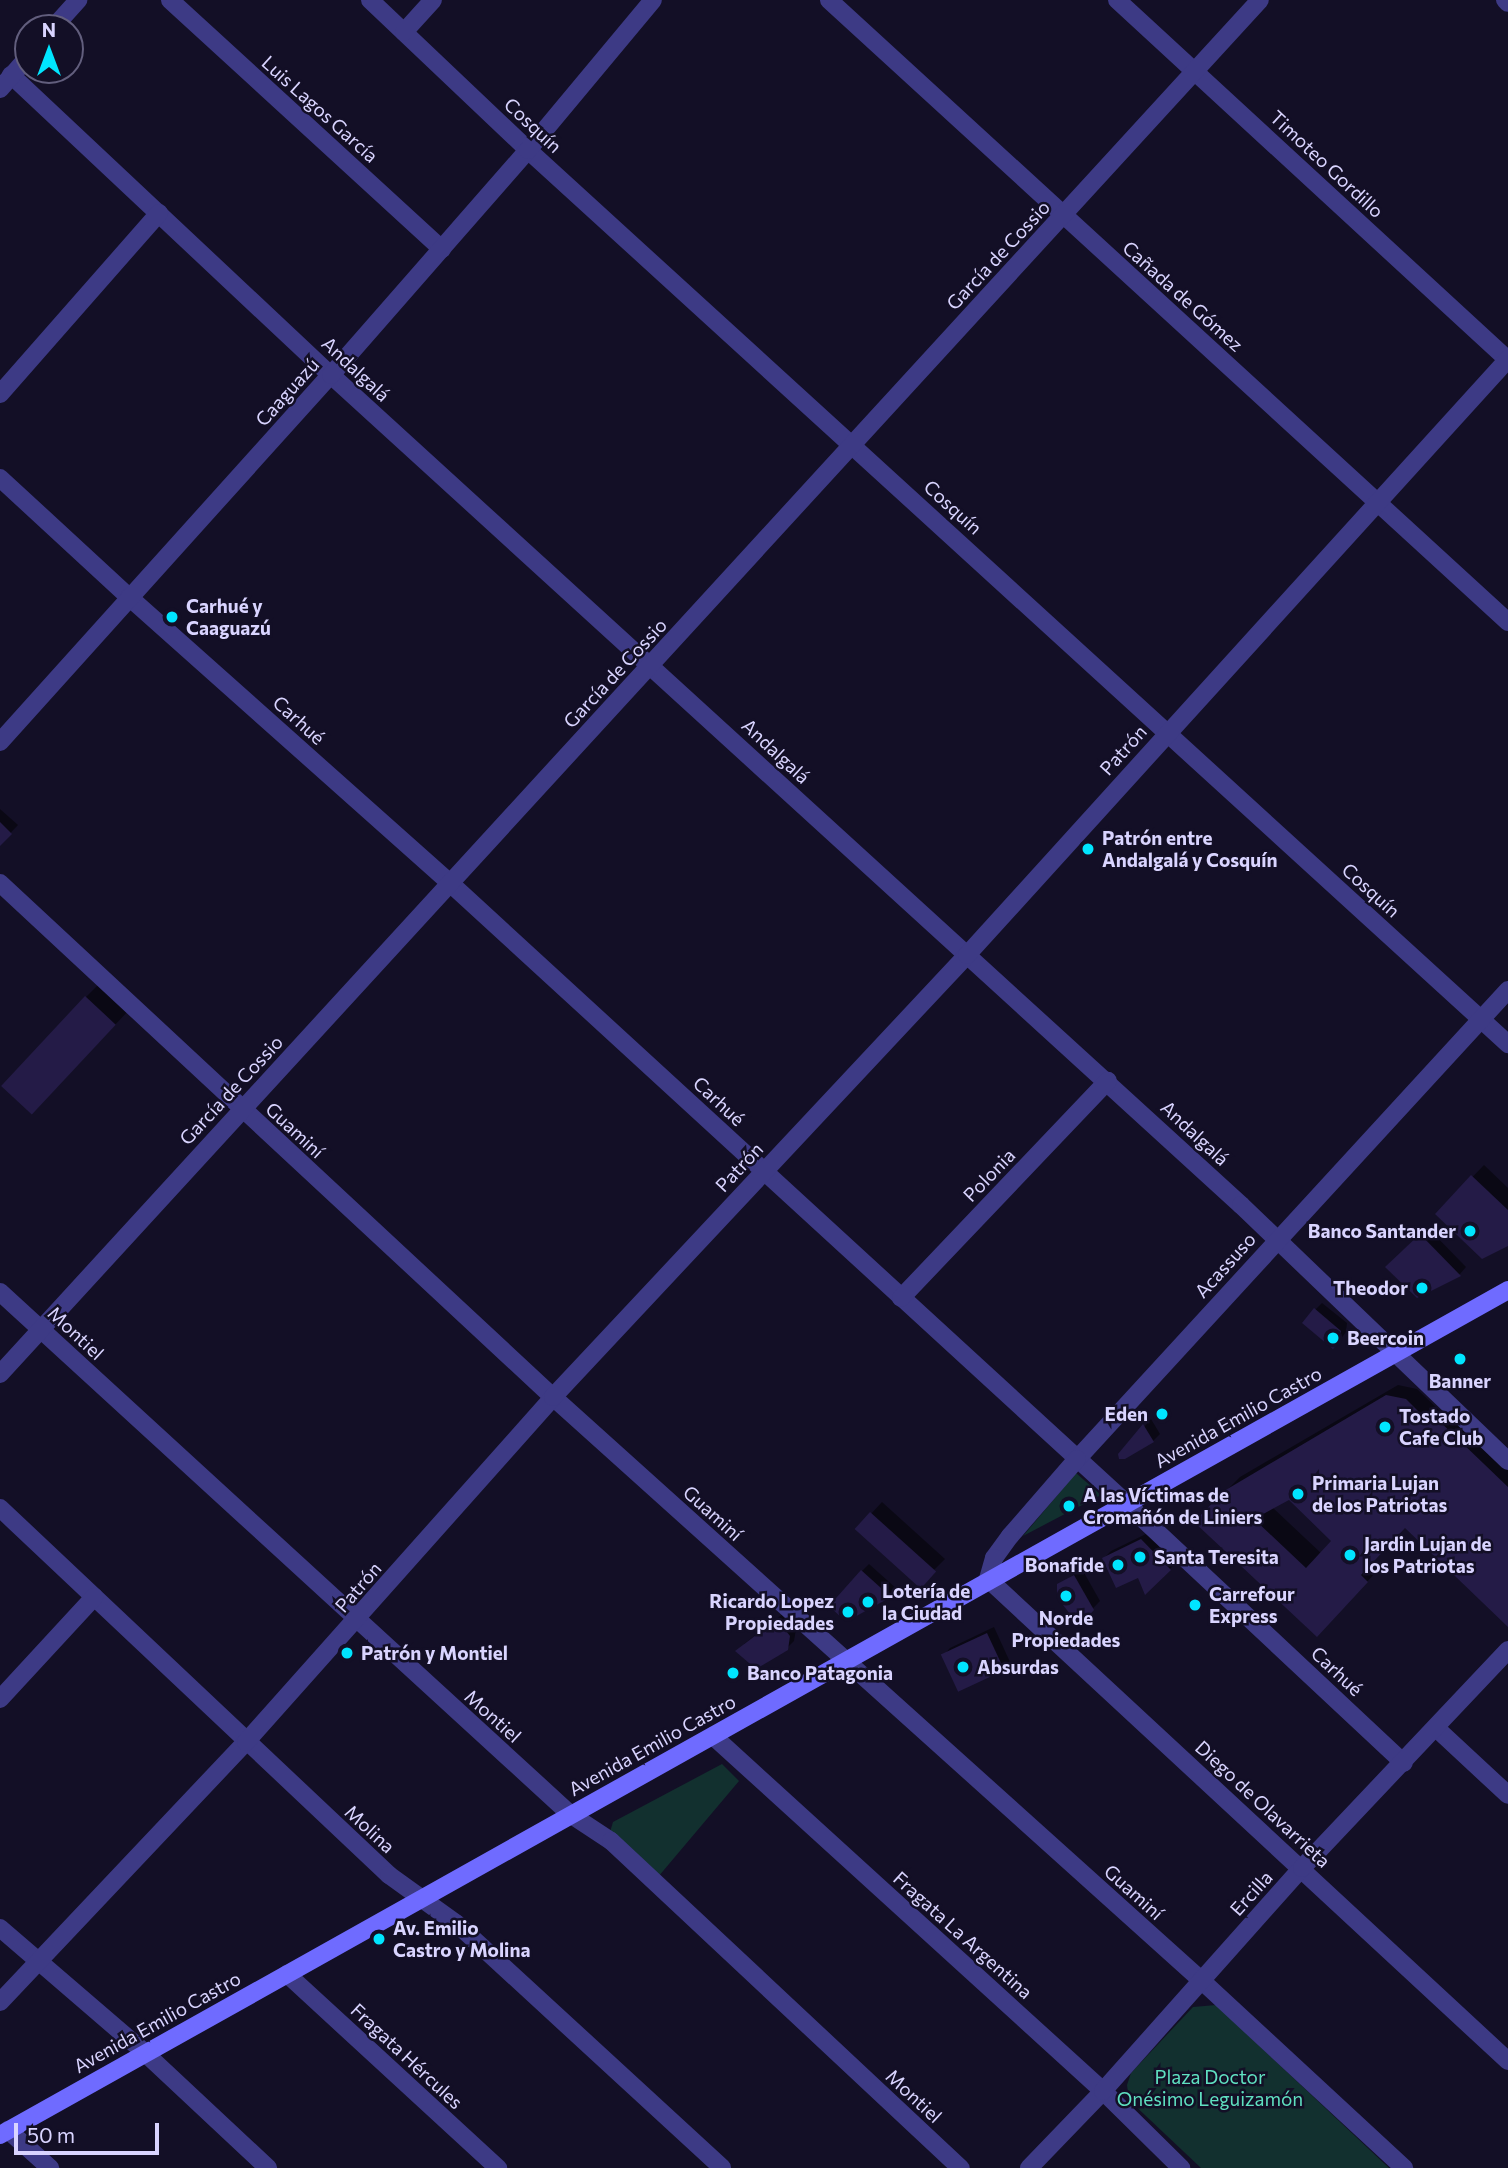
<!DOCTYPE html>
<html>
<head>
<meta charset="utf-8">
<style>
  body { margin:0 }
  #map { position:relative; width:1508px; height:2168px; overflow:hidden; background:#130f26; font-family:Commissioner,sans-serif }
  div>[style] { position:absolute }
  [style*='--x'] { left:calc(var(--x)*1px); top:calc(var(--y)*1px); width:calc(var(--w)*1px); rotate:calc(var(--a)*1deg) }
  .green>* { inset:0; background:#12302f }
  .shadow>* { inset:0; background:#0007 }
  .building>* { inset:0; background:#241b47; transform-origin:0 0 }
  .minor>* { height:18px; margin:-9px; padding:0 9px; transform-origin:9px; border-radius:9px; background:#3d3a85 }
  .tertiary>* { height:18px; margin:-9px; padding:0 9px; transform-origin:9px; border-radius:9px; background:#3d3a85 }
  .secondary>* { height:18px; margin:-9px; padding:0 9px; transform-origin:9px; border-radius:9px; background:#6f6bff }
  .dots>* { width:19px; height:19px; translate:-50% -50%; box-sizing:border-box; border:4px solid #130f26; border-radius:50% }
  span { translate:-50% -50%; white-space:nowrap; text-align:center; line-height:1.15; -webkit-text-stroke:5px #130f26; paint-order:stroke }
  .street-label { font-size:19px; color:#d9d4ff }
  .poi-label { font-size:19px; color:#d9d4ff; font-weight:700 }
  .left { translate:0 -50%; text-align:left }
  .right { translate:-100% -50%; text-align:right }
  .park-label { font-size:19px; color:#5fe0c0 }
  .north { position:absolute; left:14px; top:14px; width:70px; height:70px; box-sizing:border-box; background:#130f26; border:2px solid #625e7d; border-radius:50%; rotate:0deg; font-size:19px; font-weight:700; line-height:28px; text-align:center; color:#d9d4ff }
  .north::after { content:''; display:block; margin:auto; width:24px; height:32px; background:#00e5ff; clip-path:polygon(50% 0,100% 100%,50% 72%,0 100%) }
  .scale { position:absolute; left:14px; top:2123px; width:145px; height:32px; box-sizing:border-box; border:4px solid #d9d4ff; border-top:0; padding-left:9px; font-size:21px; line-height:24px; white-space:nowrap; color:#d9d4ff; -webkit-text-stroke:5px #130f26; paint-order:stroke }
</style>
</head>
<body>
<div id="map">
  <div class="green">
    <i style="clip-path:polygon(1076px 1473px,1101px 1495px,1023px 1536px)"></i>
    <i style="clip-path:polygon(722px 1764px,739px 1781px,658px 1877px,610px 1832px,613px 1822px)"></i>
    <i style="clip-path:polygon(1216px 2005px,1389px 2168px,1201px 2168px,1129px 2100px,1127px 2085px,1131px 2073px,1193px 2007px)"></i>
  </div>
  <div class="shadow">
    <i style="clip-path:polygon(0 809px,18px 825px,0 844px)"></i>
    <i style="clip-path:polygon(101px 982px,130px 1009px,46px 1098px,86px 997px)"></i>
    <i style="clip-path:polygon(1484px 1165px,1508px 1188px,1508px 1243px,1437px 1214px)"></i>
    <i style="clip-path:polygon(1428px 1228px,1466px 1267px,1460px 1274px,1417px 1296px,1387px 1267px)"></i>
    <i style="clip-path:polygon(1322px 1303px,1347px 1323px,1346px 1332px,1340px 1340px,1315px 1310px)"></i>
    <i style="clip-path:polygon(evenodd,1398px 1385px,1417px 1389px,1441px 1412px,1450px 1402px,1508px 1458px,1508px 1624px,1406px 1526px,1371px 1563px,1378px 1570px,1328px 1624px,1226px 1491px,1240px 1477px,1398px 1385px,1289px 1498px,1334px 1541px,1322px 1554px,1272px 1507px,1289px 1498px)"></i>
    <i style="clip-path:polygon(1151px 1419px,1160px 1434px,1153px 1441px,1120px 1455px)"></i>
    <i style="clip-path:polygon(882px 1502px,945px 1559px,935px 1569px,915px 1581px,857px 1529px)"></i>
    <i style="clip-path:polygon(1148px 1533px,1177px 1562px,1146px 1592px,1138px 1576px,1104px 1558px,1111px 1551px)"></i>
    <i style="clip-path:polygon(869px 1564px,897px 1589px,851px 1618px,862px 1571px)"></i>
    <i style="clip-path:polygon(1082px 1569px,1100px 1601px,1079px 1623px,1059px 1585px)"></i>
    <i style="clip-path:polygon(784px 1613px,796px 1629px,794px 1641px,787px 1648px,744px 1644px)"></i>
    <i style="clip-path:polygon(994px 1627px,1010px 1662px,1003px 1669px,943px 1656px,950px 1648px)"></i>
  </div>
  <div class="building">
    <i style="clip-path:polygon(0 822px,12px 834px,0 846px)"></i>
    <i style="left:85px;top:996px;width:42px;height:123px;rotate:43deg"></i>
    <i style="clip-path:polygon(1471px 1175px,1508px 1210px,1508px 1246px,1482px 1259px,1435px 1214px)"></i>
    <i style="clip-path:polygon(1420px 1234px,1461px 1276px,1417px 1298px,1385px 1267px)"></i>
    <i style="clip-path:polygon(1314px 1308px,1341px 1331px,1340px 1341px,1333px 1349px,1302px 1323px)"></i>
    <i style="clip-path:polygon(evenodd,1386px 1395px,1406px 1399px,1429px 1422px,1434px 1416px,1508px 1487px,1508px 1627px,1405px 1528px,1361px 1575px,1368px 1582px,1317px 1637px,1194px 1522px,1224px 1491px,1386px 1395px,1289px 1500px,1331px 1541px,1306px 1568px,1254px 1519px,1289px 1500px)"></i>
    <i style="clip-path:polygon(1143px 1424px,1154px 1442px,1125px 1459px,1119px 1459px,1118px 1454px)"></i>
    <i style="left:870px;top:1512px;width:89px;height:23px;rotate:42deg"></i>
    <i style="clip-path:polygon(1141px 1539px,1171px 1570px,1145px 1595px,1138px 1578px,1116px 1588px,1102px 1558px)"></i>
    <i style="clip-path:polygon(861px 1570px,891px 1597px,851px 1619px,843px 1619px,829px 1606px)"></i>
    <i style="clip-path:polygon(1074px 1575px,1094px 1610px,1079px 1626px,1057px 1597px,1057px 1584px)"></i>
    <i style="clip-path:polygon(777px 1619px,790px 1636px,788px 1650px,756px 1669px,735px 1651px)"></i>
    <i style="left:987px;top:1633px;width:41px;height:51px;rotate:65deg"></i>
  </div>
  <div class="minor">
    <i style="--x:170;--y:0;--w:369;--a:42.5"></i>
    <i style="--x:370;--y:0;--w:218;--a:43.5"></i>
    <i style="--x:528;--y:150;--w:1327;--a:42.37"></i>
    <i style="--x:829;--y:0;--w:921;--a:42.49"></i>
    <i style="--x:1117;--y:0;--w:531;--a:42.64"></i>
    <i style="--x:404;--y:32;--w:43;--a:-47.8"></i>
    <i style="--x:11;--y:75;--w:439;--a:43.2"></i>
    <i style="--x:331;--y:375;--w:1232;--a:42.37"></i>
    <i style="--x:1241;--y:1205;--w:370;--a:43.8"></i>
    <i style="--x:0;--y:394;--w:241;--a:-48.7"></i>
    <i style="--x:0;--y:478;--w:176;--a:42.7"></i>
    <i style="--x:129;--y:597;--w:430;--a:41.7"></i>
    <i style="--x:450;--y:883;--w:919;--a:42.53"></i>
    <i style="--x:1127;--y:1504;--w:379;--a:43.1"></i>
    <i style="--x:0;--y:742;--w:494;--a:-48"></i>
    <i style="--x:331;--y:375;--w:299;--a:-48.8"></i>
    <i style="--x:528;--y:150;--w:195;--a:-50.2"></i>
    <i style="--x:0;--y:883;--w:755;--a:42.91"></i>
    <i style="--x:553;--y:1397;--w:872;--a:41.98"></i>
    <i style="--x:1201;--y:1980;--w:277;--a:42.8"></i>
    <i style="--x:1508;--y:990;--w:637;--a:132.58"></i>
    <i style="--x:1077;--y:1459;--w:102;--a:131"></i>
    <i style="--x:1010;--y:1536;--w:27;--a:126"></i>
    <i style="--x:994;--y:1558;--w:22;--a:106"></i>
    <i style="--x:988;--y:1579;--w:709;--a:42.83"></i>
    <i style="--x:0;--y:1292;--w:773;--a:42.48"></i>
    <i style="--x:570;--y:1814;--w:49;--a:33.4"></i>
    <i style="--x:611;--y:1841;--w:479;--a:43.1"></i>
    <i style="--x:901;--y:1298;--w:300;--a:-46.4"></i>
    <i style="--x:0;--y:1374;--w:1864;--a:-47.48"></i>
    <i style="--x:0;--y:1508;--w:535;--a:43.33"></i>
    <i style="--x:389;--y:1875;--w:84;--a:35.8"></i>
    <i style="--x:457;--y:1924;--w:360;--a:42.6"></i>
    <i style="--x:0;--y:1699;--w:139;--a:-47.3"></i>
    <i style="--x:1436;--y:1728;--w:98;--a:42.9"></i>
    <i style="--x:713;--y:1736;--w:527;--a:42.31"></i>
    <i style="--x:1103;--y:2091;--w:110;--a:44.6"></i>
    <i style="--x:0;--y:1928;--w:190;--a:40.7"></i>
    <i style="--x:144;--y:2052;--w:170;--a:43.1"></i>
    <i style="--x:287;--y:1974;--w:287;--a:42.6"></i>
    <i style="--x:0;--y:2002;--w:358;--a:-46.6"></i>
    <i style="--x:246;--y:1742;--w:462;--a:-48.3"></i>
    <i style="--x:553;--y:1397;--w:606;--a:-46.87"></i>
    <i style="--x:967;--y:955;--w:805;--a:-47.77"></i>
    <i style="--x:8;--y:2130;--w:57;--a:42.1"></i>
    <i style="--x:1029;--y:2168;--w:107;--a:-46.1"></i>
    <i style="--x:1103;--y:2091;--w:299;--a:-48.3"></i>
    <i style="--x:1302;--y:1868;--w:300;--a:-46.6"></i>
  </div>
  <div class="tertiary">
    <i style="--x:1505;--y:0;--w:4;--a:45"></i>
    <i style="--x:53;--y:28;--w:38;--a:-48"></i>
    <i style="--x:0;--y:89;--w:43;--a:-48.8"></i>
  </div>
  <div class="secondary">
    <i style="--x:0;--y:2135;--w:1729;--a:-29.26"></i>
  </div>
  <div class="dots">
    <i style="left:172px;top:617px;background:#00e5ff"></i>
    <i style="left:1088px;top:849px;background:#00e5ff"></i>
    <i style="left:1470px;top:1231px;background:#00e5ff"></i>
    <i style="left:1422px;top:1288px;background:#00e5ff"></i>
    <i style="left:1333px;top:1338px;background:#00e5ff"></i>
    <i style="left:1460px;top:1359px;background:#00e5ff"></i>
    <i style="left:1162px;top:1414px;background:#00e5ff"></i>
    <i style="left:1385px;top:1427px;background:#00e5ff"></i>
    <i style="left:1298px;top:1494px;background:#00e5ff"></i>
    <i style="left:1069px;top:1506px;background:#00e5ff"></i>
    <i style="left:1350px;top:1555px;background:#00e5ff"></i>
    <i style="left:1140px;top:1557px;background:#00e5ff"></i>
    <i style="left:1118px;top:1565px;background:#00e5ff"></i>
    <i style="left:1066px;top:1596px;background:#00e5ff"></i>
    <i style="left:868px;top:1602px;background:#00e5ff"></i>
    <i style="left:1195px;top:1605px;background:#00e5ff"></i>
    <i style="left:848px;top:1612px;background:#00e5ff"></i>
    <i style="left:347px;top:1653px;background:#00e5ff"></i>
    <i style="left:963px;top:1667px;background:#00e5ff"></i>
    <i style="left:733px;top:1673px;background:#00e5ff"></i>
    <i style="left:379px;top:1939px;background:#00e5ff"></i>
  </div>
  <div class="street-label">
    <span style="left:320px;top:109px;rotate:42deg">Luis Lagos García</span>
    <span style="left:533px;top:125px;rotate:43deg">Cosquín</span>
    <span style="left:1327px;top:164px;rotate:43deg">Timoteo Gordillo</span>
    <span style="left:998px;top:255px;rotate:-47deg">García de Cossio</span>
    <span style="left:1183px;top:296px;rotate:42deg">Cañada de Gómez</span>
    <span style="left:356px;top:369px;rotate:43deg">Andalgalá</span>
    <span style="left:287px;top:392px;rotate:-48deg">Caaguazú</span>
    <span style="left:953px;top:507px;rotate:42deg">Cosquín</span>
    <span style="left:615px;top:673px;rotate:-47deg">García de Cossio</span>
    <span style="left:299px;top:720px;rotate:42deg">Carhué</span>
    <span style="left:1123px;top:750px;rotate:-48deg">Patrón</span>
    <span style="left:776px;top:751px;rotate:43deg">Andalgalá</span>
    <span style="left:1371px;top:890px;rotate:42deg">Cosquín</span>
    <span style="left:231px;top:1090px;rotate:-47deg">García de Cossio</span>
    <span style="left:719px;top:1101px;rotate:43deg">Carhué</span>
    <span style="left:295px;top:1130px;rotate:43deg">Guaminí</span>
    <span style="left:1195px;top:1133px;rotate:43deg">Andalgalá</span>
    <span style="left:739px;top:1167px;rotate:-47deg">Patrón</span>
    <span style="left:989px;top:1175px;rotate:-46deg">Polonia</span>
    <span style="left:1225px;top:1265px;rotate:-48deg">Acassuso</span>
    <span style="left:76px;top:1333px;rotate:43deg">Montiel</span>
    <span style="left:1238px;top:1417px;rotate:-29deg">Avenida Emilio Castro</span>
    <span style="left:713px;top:1513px;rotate:42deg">Guaminí</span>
    <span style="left:358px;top:1587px;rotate:-49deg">Patrón</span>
    <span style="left:1337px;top:1671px;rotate:43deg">Carhué</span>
    <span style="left:493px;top:1716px;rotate:42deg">Montiel</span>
    <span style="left:652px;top:1745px;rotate:-29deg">Avenida Emilio Castro</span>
    <span style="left:1263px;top:1804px;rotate:43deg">Diego de Olavarrieta</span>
    <span style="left:370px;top:1829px;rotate:43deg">Molina</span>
    <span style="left:1134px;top:1892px;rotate:42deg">Guaminí</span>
    <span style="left:1251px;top:1893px;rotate:-48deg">Ercilla</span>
    <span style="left:963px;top:1935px;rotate:42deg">Fragata La Argentina</span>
    <span style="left:157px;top:2022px;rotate:-29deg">Avenida Emilio Castro</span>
    <span style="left:407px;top:2056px;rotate:43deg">Fragata Hércules</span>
    <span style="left:914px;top:2096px;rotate:43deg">Montiel</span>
  </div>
  <div class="poi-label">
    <span class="left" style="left:186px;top:617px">Carhué y<br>Caaguazú</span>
    <span class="left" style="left:1102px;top:849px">Patrón entre<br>Andalgalá y Cosquín</span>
    <span class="right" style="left:1456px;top:1231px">Banco Santander</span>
    <span class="right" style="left:1408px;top:1288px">Theodor</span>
    <span class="left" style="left:1347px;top:1338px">Beercoin</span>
    <span style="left:1460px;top:1381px">Banner</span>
    <span class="right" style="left:1148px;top:1414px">Eden</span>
    <span class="left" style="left:1399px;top:1427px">Tostado<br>Cafe Club</span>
    <span class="left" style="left:1312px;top:1494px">Primaria Lujan<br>de los Patriotas</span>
    <span class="left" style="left:1083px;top:1506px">A las Víctimas de<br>Cromañón de Liniers</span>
    <span class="left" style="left:1364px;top:1555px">Jardin Lujan de<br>los Patriotas</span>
    <span class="left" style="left:1154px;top:1557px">Santa Teresita</span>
    <span class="right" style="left:1104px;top:1565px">Bonafide</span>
    <span class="left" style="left:882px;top:1602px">Lotería de<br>la Ciudad</span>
    <span class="left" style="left:1209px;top:1605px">Carrefour<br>Express</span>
    <span class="right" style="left:834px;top:1612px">Ricardo Lopez<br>Propiedades</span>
    <span style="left:1066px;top:1629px">Norde<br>Propiedades</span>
    <span class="left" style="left:361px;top:1653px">Patrón y Montiel</span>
    <span class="left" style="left:977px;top:1667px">Absurdas</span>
    <span class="left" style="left:747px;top:1673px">Banco Patagonia</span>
    <span class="left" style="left:393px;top:1939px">Av. Emilio<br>Castro y Molina</span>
  </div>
  <div class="park-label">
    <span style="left:1210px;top:2088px">Plaza Doctor<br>Onésimo Leguizamón</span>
  </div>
  <div class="north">N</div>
  <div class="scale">50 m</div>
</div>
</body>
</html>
